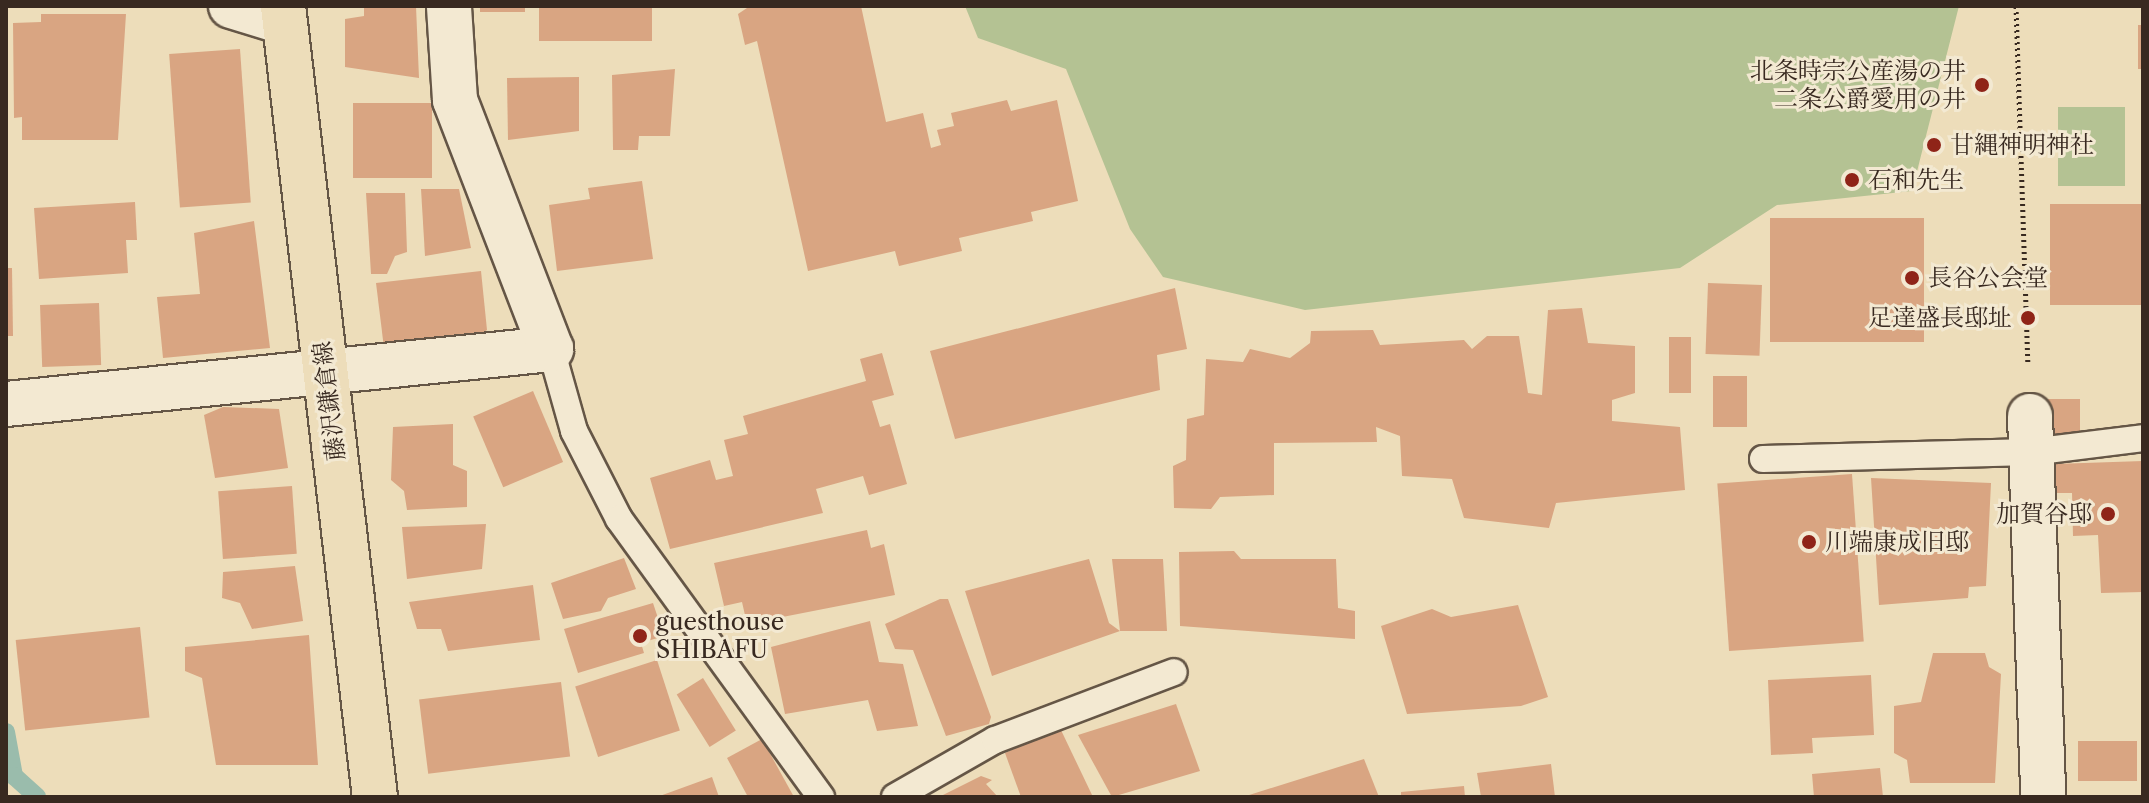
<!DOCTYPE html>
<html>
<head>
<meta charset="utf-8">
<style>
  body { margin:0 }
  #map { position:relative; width:2149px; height:803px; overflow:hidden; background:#edddba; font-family:"Libre Caslon Text","Noto Serif JP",serif }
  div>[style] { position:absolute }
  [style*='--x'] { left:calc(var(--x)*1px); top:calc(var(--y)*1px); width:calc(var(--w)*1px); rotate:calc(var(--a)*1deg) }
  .green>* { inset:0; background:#b4c293; transform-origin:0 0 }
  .stream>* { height:18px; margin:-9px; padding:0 9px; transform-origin:9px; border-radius:9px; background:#9abcac }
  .building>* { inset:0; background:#d9a582; transform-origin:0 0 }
  .path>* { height:5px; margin-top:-2.5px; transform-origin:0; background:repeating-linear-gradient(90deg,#382920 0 2px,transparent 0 6px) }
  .roads { filter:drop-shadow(2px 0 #655646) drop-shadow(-2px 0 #655646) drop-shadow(0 2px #655646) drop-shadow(0 -2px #655646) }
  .lane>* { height:26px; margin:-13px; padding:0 13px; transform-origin:13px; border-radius:13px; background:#f3e9d2 }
  .street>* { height:44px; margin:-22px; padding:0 22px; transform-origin:22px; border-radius:22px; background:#f3e9d2 }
  .primary>* { height:44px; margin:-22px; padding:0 22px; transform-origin:22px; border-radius:22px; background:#edddba }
  .dots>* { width:22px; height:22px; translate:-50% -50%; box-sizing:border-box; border:4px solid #f3e9d2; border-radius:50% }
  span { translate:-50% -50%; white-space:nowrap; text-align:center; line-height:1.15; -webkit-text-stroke:6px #f3e9d2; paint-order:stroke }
  .poi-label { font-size:24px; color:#382920 }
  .right { translate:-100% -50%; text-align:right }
  .left { translate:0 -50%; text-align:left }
  .street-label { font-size:24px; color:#382920 }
  .frame { position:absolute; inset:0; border:8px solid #382920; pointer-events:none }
</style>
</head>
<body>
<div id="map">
  <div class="green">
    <i style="clip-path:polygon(965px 6px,1959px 6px,1912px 191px,1777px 205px,1680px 268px,1305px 310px,1163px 277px,1130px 229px,1066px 69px,978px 38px)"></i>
    <i style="left:2058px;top:107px;width:67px;height:79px"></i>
  </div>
  <div class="stream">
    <i style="--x:6;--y:732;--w:45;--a:79.7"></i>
    <i style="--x:14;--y:776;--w:31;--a:42"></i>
  </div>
  <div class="building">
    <i style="clip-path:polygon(364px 6px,416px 6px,419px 78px,345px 67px,345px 19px,364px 16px)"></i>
    <i style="left:480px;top:6px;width:45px;height:6px"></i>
    <i style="left:539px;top:6px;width:113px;height:35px"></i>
    <i style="clip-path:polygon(750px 6px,861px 6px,886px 122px,923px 113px,931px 148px,941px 145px,937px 130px,954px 126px,951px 113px,1007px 100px,1011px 111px,1057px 100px,1078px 201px,1031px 212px,1033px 221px,959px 238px,962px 251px,899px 266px,895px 251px,808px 271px,757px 41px,745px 45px,738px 14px)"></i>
    <i style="clip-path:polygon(41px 14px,126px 14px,118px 140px,22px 140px,22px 117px,14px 118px,13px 23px,41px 22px)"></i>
    <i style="left:2138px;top:25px;width:5px;height:44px"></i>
    <i style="left:240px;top:49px;width:154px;height:71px;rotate:86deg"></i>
    <i style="clip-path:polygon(675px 69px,670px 136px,639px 136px,638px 150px,613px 150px,612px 75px)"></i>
    <i style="clip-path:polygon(579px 77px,579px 131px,508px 140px,507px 78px)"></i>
    <i style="left:353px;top:103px;width:79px;height:75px"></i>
    <i style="clip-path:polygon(642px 181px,653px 259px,557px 271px,549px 205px,590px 199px,588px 188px)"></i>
    <i style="clip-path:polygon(421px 189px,459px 189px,471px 248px,425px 256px)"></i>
    <i style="clip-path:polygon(366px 193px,405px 193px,407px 252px,395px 256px,387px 274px,371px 274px)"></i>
    <i style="clip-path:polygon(135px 202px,137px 240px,126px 240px,128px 273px,39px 279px,34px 208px)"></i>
    <i style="left:2050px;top:204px;width:93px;height:101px"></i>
    <i style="left:1770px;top:218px;width:154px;height:124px"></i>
    <i style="clip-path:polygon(254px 221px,270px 348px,163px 358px,157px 297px,200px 294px,194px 233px)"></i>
    <i style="clip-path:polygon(6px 268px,12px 268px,13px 336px,6px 336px)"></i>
    <i style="clip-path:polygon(481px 271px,487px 330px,470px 341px,384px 348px,376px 283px)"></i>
    <i style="left:1708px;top:283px;width:54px;height:71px;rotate:2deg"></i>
    <i style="clip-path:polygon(1175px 288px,1187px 349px,1157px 355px,1160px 390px,955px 439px,930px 351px)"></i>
    <i style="left:99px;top:303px;width:62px;height:59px;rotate:88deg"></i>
    <i style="clip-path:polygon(1582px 308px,1588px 343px,1635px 346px,1635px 393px,1612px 400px,1612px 421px,1680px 427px,1685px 490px,1556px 503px,1549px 528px,1464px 518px,1452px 479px,1402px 476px,1400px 436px,1376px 427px,1377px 442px,1274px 443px,1274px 495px,1220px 497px,1211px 509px,1174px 508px,1173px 466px,1186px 460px,1187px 419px,1204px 415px,1206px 359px,1243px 362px,1250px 349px,1290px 358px,1310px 343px,1311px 331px,1373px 330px,1380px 345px,1464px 340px,1472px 349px,1487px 336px,1519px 336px,1528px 393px,1542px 395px,1548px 310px)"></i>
    <i style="left:1669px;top:337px;width:22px;height:56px"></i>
    <i style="clip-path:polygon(882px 353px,894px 395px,872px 401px,880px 427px,890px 424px,907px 484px,869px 495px,863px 476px,816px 489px,823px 513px,670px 549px,650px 478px,710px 460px,716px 480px,733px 476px,724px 440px,748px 434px,743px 416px,866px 381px,860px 359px)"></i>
    <i style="left:1713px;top:376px;width:34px;height:51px"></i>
    <i style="left:533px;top:391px;width:77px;height:65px;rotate:67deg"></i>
    <i style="left:2045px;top:399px;width:35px;height:35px"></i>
    <i style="clip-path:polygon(223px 407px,279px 409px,288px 468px,215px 478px,204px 415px)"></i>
    <i style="clip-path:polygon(453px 424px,453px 465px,467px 471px,467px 507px,407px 510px,404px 491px,391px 480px,393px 427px)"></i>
    <i style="clip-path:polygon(2143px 461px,2143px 592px,2101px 593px,2098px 535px,2073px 536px,2072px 493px,2056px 493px,2054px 464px)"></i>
    <i style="left:1852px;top:474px;width:168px;height:135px;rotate:86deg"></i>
    <i style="clip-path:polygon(1871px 478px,1991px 483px,1986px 586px,1969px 587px,1968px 598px,1879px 605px)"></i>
    <i style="left:292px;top:486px;width:68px;height:74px;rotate:86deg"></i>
    <i style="clip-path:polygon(486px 524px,482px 569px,407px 579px,402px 527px)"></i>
    <i style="clip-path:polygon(867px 530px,871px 548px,884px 544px,895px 595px,747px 624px,742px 602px,724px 606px,714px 563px)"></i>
    <i style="clip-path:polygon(1234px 551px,1241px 559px,1336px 559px,1338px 608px,1355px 611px,1355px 639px,1180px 626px,1179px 552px)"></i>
    <i style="clip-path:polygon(624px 558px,636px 589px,608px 598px,601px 611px,563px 619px,551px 583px)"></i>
    <i style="clip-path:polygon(1089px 559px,1109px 623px,1120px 631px,1112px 559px,1163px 559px,1167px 631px,1120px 631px,992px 676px,965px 591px)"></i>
    <i style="clip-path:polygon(295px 566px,303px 621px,252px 629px,240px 603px,222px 598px,223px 572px)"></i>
    <i style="clip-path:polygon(533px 585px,540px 640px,448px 651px,441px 629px,417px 629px,409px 602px)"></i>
    <i style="clip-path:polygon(940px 599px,948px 599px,991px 717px,989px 724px,946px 736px,913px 650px,895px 649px,885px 624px)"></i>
    <i style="clip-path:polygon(653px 603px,664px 636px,641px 643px,644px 653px,578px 673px,564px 629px)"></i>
    <i style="clip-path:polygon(1518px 605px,1548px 697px,1521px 706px,1407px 714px,1381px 626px,1432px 609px,1451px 617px)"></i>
    <i style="clip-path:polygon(870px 621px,879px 662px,903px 664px,918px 726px,877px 731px,868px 700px,785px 714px,771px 647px)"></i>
    <i style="left:140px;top:627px;width:91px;height:125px;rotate:84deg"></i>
    <i style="clip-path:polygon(309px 635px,318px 765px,216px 765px,202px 678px,185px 671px,185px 647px)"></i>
    <i style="clip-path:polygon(1933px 653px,1985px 653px,1989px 667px,2001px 674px,1995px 783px,1910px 783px,1907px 760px,1894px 753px,1894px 706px,1921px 702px)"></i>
    <i style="left:657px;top:660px;width:74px;height:86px;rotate:72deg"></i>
    <i style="clip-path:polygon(1871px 675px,1874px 735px,1812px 738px,1813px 753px,1771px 755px,1768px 680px)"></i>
    <i style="left:703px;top:678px;width:62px;height:31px;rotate:58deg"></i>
    <i style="left:561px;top:682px;width:75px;height:143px;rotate:83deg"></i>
    <i style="clip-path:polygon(1176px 704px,1200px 771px,1112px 797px,1078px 735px)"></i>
    <i style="clip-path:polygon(1060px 728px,1093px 797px,1021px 797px,1005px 753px)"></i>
    <i style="clip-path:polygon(762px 739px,794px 797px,748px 797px,727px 758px)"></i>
    <i style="left:2137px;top:741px;width:40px;height:59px;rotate:90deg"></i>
    <i style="clip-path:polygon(1364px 759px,1379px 797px,1246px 797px,1246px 796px)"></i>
    <i style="clip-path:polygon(1551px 764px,1555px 797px,1481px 797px,1477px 773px)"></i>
    <i style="clip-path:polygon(1880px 768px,1883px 797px,1814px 797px,1812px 774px)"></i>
    <i style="clip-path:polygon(981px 776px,992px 780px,986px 784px,998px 797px,939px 797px)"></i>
    <i style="clip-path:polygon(712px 777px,719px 797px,657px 797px)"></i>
    <i style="clip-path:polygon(1464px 786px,1465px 797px,1401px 797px,1401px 792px)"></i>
  </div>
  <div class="path">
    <i style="--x:2016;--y:6;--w:359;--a:88.1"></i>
  </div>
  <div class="roads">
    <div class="lane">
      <i style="--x:551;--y:349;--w:85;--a:74.3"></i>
      <i style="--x:574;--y:431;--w:99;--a:62.9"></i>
      <i style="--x:619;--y:519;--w:344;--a:54"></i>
      <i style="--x:1763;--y:459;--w:268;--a:-1.5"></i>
      <i style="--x:2031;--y:452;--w:113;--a:-7.1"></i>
      <i style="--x:895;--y:797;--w:115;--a:-29.7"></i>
      <i style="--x:995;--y:740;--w:191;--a:-20.8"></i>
    </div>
    <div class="street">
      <i style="--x:231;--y:6;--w:54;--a:17.1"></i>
      <i style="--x:6;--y:404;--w:548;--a:-5.76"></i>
      <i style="--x:551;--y:349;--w:267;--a:-111.1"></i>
      <i style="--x:455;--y:100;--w:94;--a:-93.7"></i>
      <i style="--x:2030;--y:416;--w:381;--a:88"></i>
    </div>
    <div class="primary">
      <i style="--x:283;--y:6;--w:796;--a:83.37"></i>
    </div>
  </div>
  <div class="dots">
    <i style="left:1982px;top:85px;background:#8f2418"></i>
    <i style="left:1934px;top:145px;background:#8f2418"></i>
    <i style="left:1852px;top:180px;background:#8f2418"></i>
    <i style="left:1912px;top:278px;background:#8f2418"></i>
    <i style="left:2028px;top:318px;background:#8f2418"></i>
    <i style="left:2108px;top:514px;background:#8f2418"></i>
    <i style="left:1809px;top:542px;background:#8f2418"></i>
    <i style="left:640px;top:636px;background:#8f2418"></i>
  </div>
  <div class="poi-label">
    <span class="right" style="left:1966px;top:85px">北条時宗公産湯の井<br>二条公爵愛用の井</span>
    <span class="left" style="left:1950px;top:145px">甘縄神明神社</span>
    <span class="left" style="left:1868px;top:180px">石和先生</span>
    <span class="left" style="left:1928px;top:278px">長谷公会堂</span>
    <span class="right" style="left:2012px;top:318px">足達盛長邸址</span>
    <span class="right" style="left:2092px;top:514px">加賀谷邸</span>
    <span class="left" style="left:1825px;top:542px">川端康成旧邸</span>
    <span class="left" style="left:656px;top:636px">guesthouse<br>SHIBAFU</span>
  </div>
  <div class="street-label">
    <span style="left:329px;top:401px;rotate:-97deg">藤沢鎌倉線</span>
  </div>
  <div class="frame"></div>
</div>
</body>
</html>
